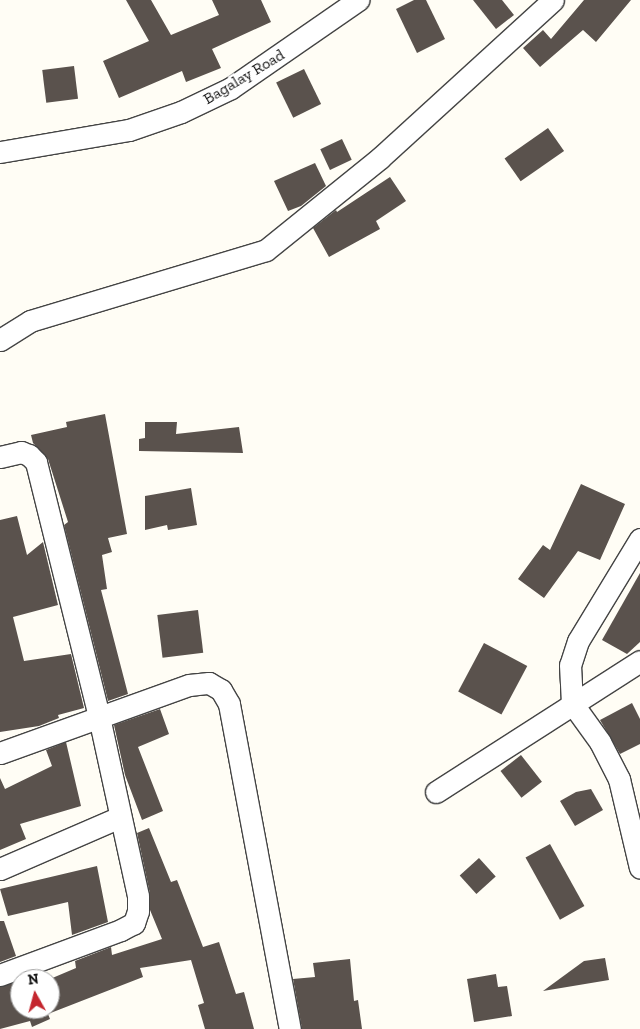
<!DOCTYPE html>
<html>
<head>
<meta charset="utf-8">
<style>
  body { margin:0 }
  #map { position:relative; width:640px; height:1029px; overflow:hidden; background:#fffdf5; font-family:"Zilla Slab",serif }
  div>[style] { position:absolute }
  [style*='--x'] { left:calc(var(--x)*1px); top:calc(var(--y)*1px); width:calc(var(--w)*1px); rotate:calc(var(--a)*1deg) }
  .building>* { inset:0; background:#5a524d; transform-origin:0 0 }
  .roads { filter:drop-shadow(1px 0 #444) drop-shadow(-1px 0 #444) drop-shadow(0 1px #444) drop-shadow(0 -1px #444) }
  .street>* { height:21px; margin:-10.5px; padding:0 10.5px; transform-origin:10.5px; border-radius:10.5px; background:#fff }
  span { translate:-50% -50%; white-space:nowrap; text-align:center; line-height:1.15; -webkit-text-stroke:5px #fff; paint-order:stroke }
  .street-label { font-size:16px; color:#111 }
  .north { position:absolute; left:10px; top:969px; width:50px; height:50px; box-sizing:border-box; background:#fff; border:1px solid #a0a0a0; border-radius:50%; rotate:353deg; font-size:14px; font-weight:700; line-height:20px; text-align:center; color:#111 }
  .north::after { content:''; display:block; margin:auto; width:18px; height:22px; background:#c4262e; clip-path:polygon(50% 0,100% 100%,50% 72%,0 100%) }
</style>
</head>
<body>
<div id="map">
  <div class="building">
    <i style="clip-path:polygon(126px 0,151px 0,171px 35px,219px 15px,212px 0,261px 0,271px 22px,212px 49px,221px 68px,186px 82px,182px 71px,119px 98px,103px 61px,149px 41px)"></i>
    <i style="clip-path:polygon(414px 0,426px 0,445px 39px,417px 53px,396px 9px)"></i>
    <i style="clip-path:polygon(473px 0,502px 0,514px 15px,496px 29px)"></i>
    <i style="clip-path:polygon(584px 0,631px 0,596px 42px,583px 30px,540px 67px,523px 48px,543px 30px,551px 39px)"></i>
    <i style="left:74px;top:66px;width:33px;height:32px;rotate:83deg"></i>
    <i style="left:304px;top:69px;width:39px;height:31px;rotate:64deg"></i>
    <i style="left:548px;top:128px;width:28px;height:53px;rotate:55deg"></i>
    <i style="left:342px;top:139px;width:23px;height:24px;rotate:65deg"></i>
    <i style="clip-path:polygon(315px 163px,326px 186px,301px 206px,288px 211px,274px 181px)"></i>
    <i style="clip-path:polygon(390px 177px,406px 201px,376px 221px,380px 229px,329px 257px,313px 228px,336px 210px,337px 212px)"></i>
    <i style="clip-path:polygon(105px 414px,127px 534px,108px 538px,112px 552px,102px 555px,107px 589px,101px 590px,128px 694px,108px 701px,64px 525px,68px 522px,48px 459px,33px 443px,31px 435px,67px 427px,66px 422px)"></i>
    <i style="clip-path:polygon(145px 422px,177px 422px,176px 434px,239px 427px,243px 453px,139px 451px,139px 439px,145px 438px)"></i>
    <i style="clip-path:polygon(581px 484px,625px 504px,600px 560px,578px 551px,544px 598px,518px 579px,543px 545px,550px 550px)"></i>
    <i style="clip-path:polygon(191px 488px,197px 525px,168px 530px,167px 525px,145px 530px,145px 496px)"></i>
    <i style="clip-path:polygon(17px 516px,27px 555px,43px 542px,58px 605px,13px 617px,24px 661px,71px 654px,84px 708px,58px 715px,59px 718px,39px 726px,0 732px,0 520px)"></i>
    <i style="clip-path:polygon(640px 573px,640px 642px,627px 654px,602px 640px)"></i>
    <i style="left:198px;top:610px;width:43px;height:41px;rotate:83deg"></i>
    <i style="left:484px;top:643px;width:49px;height:55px;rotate:28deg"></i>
    <i style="clip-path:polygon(632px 703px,640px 719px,640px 744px,620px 754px,600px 720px)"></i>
    <i style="clip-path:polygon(160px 709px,169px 734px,138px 747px,163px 811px,142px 820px,125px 775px,114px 725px)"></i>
    <i style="clip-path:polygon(66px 742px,81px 806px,20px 824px,26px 839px,0 850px,0 778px,5px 789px,52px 766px,46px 750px)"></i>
    <i style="left:521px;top:755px;width:34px;height:26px;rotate:52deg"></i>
    <i style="clip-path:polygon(591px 789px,603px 810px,575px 826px,560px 801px,576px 792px)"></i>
    <i style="clip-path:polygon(149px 828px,171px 882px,177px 880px,203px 947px,219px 942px,236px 994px,244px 992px,254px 1029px,205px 1029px,198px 1005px,204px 1003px,191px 960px,140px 968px,143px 977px,48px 1014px,50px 1019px,32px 1027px,30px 1021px,0 1029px,0 987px,20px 981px,20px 1009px,50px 1009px,50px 979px,76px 968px,75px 961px,111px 947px,112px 955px,162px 939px,150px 910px,150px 894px,137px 833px)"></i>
    <i style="left:550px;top:844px;width:71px;height:28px;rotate:61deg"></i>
    <i style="left:479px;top:858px;width:25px;height:26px;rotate:48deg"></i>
    <i style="clip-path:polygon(97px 866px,108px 922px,72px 935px,68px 902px,8px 916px,0 889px)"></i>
    <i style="clip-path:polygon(0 921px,4px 921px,16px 956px,0 962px)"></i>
    <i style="clip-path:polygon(605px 958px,609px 980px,543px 991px,584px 961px)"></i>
    <i style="clip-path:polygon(350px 959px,354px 1001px,358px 1000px,362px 1029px,302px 1029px,293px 979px,315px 977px,313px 963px)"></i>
    <i style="clip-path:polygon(496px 974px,498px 987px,507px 986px,512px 1016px,474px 1022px,467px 979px)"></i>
  </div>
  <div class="roads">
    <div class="street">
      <i style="--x:0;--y:152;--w:131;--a:-9.7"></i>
      <i style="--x:129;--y:130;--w:55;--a:-19.1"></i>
      <i style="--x:181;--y:112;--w:55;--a:-25.6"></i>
      <i style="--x:231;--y:88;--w:155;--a:-34.7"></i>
      <i style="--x:0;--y:340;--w:36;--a:-32"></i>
      <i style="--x:30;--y:321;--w:246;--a:-16.7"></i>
      <i style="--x:266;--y:250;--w:146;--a:-38.9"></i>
      <i style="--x:380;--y:158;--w:234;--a:-42.4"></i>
      <i style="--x:0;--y:457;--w:22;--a:-13"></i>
      <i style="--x:21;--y:452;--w:9;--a:21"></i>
      <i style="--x:29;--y:455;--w:10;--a:45"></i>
      <i style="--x:36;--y:462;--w:263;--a:76.1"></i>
      <i style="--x:99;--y:717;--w:183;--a:77.7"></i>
      <i style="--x:138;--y:896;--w:15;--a:90"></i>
      <i style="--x:138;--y:911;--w:13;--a:108"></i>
      <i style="--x:134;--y:923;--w:15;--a:152"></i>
      <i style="--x:121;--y:930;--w:129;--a:159.6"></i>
      <i style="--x:640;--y:539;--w:119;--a:121.3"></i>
      <i style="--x:578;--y:641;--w:25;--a:108"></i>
      <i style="--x:570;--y:665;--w:38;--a:87"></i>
      <i style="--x:572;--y:703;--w:48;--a:54.3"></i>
      <i style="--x:600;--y:742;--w:42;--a:62.8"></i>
      <i style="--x:619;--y:779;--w:91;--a:76.7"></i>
      <i style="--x:0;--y:753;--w:201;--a:-19.8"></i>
      <i style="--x:189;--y:685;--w:20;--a:-6"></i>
      <i style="--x:209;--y:683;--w:14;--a:30"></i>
      <i style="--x:221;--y:690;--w:16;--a:60"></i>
      <i style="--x:229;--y:704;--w:331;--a:79.4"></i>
      <i style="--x:436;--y:792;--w:242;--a:-32.7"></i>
      <i style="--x:0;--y:869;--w:131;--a:-23.4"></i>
    </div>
  </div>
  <div class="street-label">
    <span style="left:244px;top:77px;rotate:-31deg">Bagalay Road</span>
  </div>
  <div class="north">N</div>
</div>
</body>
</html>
